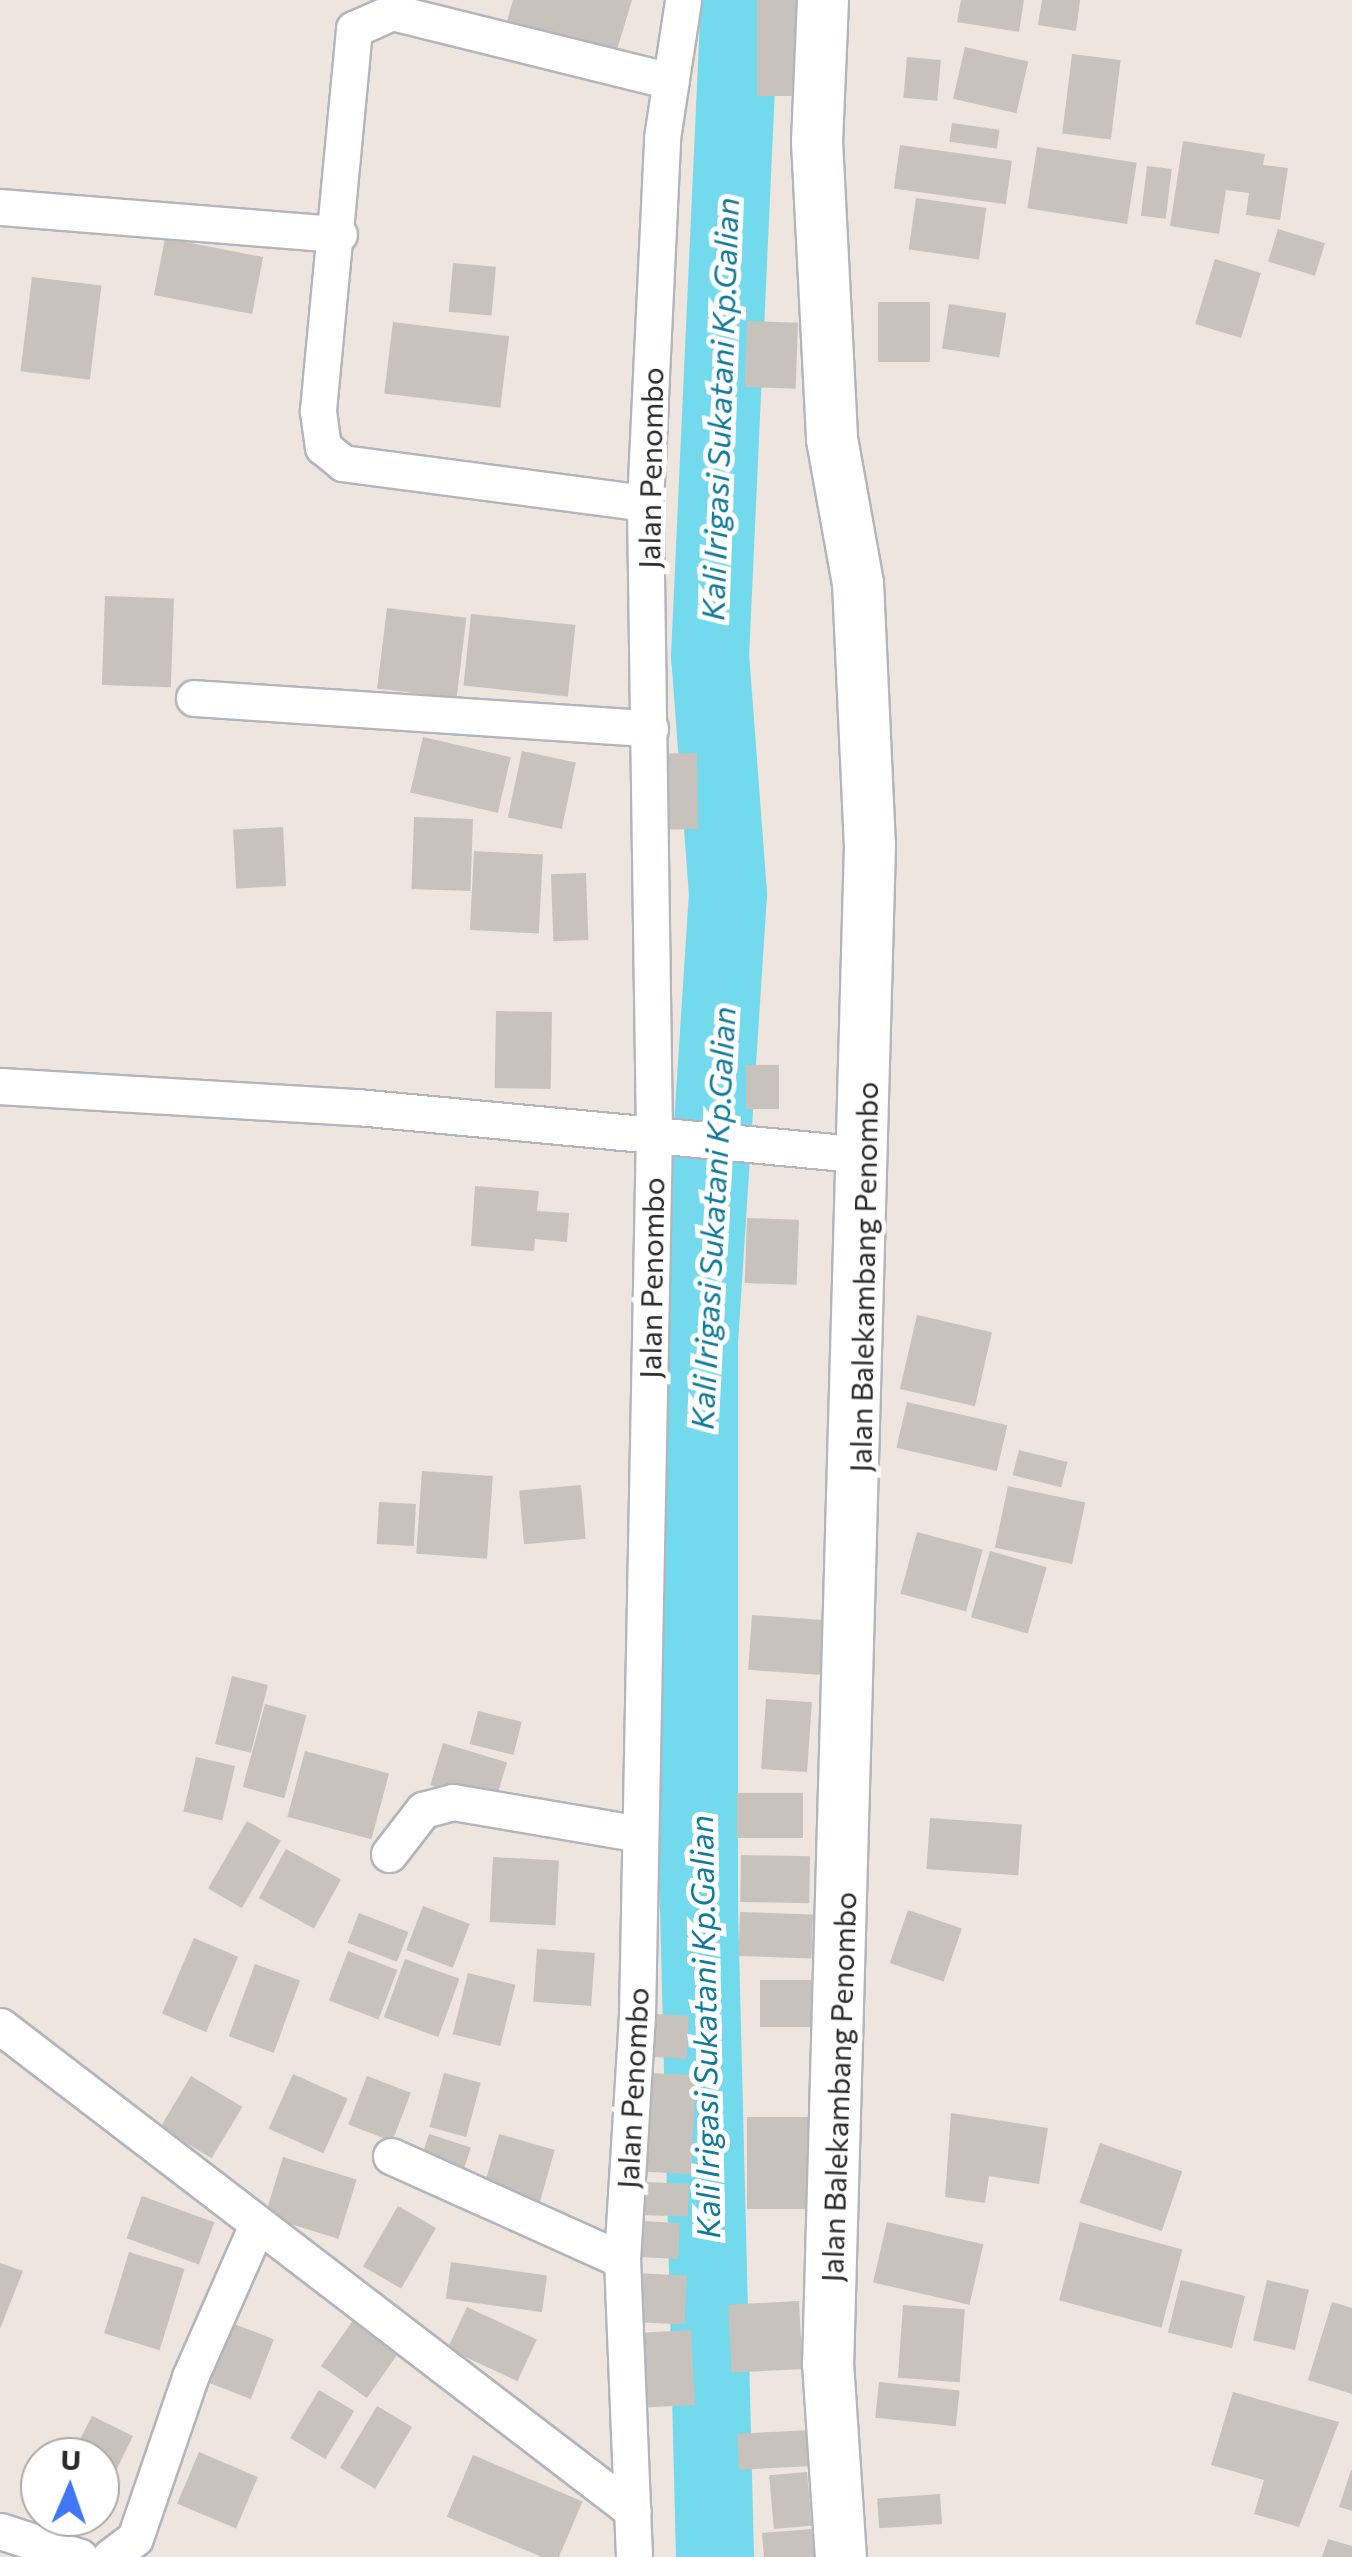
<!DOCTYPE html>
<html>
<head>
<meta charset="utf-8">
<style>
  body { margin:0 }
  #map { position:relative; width:1352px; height:2557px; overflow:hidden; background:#ede5de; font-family:Commissioner,sans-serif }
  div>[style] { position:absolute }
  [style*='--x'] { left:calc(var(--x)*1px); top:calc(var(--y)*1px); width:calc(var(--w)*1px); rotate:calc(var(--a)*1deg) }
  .river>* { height:78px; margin:-39px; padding:0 39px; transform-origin:39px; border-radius:39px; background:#73d9ec }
  .building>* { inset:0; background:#c8c2bd; transform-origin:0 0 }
  .roads { filter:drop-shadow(2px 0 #b1b5be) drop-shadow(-2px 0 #b1b5be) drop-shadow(0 2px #b1b5be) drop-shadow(0 -2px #b1b5be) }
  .street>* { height:35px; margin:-17.5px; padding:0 17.5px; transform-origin:17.5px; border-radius:17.5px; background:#fff }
  .secondary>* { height:50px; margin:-25px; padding:0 25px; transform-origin:25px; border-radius:25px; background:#fff }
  span { translate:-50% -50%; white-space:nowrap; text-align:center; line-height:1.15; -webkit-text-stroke:10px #fff; paint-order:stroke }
  .street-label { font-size:30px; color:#2b2b2b }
  .water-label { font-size:32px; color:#107a9a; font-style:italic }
  .north { position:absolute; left:20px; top:2437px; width:100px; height:100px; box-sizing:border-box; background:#fff; border:2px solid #aaa; border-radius:50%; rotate:2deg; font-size:28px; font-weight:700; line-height:40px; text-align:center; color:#2b2b2b }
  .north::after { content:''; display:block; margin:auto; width:35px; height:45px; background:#4176f6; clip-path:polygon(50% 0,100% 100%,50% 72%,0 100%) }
</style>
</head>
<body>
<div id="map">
  <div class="river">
    <i style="--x:715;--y:2557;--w:652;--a:-91.41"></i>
    <i style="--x:699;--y:1905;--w:563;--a:-90"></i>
    <i style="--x:699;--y:1342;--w:449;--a:-86.3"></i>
    <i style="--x:728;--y:894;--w:238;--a:-94.3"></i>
    <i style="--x:710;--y:657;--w:658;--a:-87.39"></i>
  </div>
  <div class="building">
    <i style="clip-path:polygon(513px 0,632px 0,616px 53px,507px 21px)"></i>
    <i style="left:757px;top:0;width:48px;height:96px"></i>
    <i style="clip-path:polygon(961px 0,1024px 0,1019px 32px,957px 22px)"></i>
    <i style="clip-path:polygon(1042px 0,1080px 0,1076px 31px,1038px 25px)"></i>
    <i style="left:965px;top:47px;width:65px;height:53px;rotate:13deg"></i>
    <i style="left:1072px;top:54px;width:49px;height:80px;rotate:7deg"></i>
    <i style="left:907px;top:57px;width:34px;height:41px;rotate:5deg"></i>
    <i style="left:952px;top:123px;width:48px;height:19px;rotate:8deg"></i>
    <i style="clip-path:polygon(1183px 141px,1265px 154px,1263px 165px,1288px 168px,1280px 220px,1246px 215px,1249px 193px,1226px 190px,1219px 234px,1170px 226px)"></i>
    <i style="left:900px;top:145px;width:113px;height:44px;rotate:8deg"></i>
    <i style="left:1037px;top:147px;width:101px;height:62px;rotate:9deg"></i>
    <i style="left:1147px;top:166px;width:25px;height:50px;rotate:7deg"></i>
    <i style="left:916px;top:198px;width:71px;height:52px;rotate:8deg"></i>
    <i style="left:1278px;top:229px;width:49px;height:34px;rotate:17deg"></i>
    <i style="left:165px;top:238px;width:100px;height:58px;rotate:11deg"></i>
    <i style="left:1215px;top:259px;width:48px;height:68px;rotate:17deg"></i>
    <i style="left:453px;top:263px;width:43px;height:49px;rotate:5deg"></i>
    <i style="left:32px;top:277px;width:70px;height:95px;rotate:7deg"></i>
    <i style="left:930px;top:302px;width:60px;height:52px;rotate:90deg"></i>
    <i style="left:949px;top:304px;width:58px;height:45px;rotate:9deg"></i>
    <i style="left:747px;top:321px;width:51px;height:66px;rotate:2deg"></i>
    <i style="left:393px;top:322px;width:117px;height:72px;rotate:7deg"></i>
    <i style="left:105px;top:596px;width:69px;height:89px;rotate:2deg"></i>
    <i style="left:387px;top:608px;width:80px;height:81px;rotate:7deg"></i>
    <i style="left:471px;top:614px;width:105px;height:72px;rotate:6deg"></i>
    <i style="left:423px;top:737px;width:90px;height:57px;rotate:13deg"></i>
    <i style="left:522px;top:751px;width:55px;height:68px;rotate:12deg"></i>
    <i style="left:697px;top:753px;width:76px;height:39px;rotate:89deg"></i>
    <i style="left:414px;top:817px;width:59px;height:72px;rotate:2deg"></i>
    <i style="left:283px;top:827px;width:59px;height:50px;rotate:87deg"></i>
    <i style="left:474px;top:851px;width:69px;height:79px;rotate:3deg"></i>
    <i style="left:586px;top:873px;width:67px;height:35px;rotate:88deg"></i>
    <i style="left:496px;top:1011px;width:56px;height:77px;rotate:1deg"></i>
    <i style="left:746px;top:1065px;width:33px;height:44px"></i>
    <i style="clip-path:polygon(475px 1186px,539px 1191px,537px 1211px,569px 1213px,567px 1242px,535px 1239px,534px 1251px,471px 1246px)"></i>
    <i style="left:747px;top:1218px;width:52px;height:65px;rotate:2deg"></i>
    <i style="left:917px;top:1315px;width:77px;height:76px;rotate:13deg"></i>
    <i style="left:907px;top:1402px;width:103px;height:47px;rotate:13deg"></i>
    <i style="left:1019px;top:1450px;width:50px;height:26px;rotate:14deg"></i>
    <i style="left:422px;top:1471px;width:71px;height:83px;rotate:4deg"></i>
    <i style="left:581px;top:1485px;width:54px;height:62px;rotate:85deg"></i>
    <i style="left:1008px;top:1486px;width:79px;height:63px;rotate:12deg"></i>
    <i style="left:379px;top:1502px;width:37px;height:42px;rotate:3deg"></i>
    <i style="left:917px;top:1532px;width:68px;height:64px;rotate:15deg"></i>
    <i style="left:990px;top:1551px;width:59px;height:69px;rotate:16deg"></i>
    <i style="left:752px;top:1615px;width:78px;height:55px;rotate:4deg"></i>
    <i style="left:232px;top:1676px;width:37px;height:70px;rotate:14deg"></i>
    <i style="left:766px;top:1699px;width:46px;height:70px;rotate:4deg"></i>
    <i style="left:265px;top:1704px;width:43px;height:86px;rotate:15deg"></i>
    <i style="left:478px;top:1711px;width:45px;height:34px;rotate:14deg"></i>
    <i style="left:443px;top:1743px;width:67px;height:44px;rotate:17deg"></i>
    <i style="left:305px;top:1751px;width:87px;height:68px;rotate:15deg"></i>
    <i style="left:196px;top:1757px;width:40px;height:56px;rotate:13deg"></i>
    <i style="left:803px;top:1793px;width:45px;height:66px;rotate:90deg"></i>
    <i style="left:930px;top:1818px;width:92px;height:51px;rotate:4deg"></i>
    <i style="left:247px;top:1821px;width:39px;height:78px;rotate:30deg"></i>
    <i style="left:286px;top:1849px;width:63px;height:56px;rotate:29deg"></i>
    <i style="left:741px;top:1855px;width:69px;height:47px;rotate:1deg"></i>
    <i style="left:493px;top:1857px;width:66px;height:65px;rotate:3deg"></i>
    <i style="left:423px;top:1906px;width:50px;height:47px;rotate:21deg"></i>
    <i style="left:908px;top:1910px;width:57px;height:56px;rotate:19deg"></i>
    <i style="left:740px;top:1912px;width:73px;height:44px;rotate:2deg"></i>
    <i style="left:359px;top:1913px;width:53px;height:32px;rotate:21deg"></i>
    <i style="left:194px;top:1938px;width:48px;height:82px;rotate:23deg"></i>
    <i style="left:537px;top:1949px;width:58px;height:53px;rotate:4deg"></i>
    <i style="left:348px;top:1951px;width:53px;height:53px;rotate:21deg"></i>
    <i style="left:405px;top:1959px;width:58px;height:62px;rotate:20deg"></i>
    <i style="left:255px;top:1964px;width:48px;height:77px;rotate:20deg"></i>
    <i style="left:468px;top:1973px;width:49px;height:63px;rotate:14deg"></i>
    <i style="left:811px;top:1980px;width:47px;height:51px;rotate:90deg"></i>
    <i style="left:655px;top:2014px;width:34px;height:43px;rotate:3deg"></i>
    <i style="left:444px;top:2073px;width:38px;height:56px;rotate:15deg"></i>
    <i style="left:651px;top:2073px;width:45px;height:99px;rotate:3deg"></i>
    <i style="left:293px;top:2074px;width:60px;height:60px;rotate:24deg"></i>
    <i style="left:191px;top:2076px;width:60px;height:60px;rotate:31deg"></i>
    <i style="left:367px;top:2076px;width:47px;height:52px;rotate:21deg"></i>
    <i style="clip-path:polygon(951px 2113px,1048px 2128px,1039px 2184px,989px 2176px,985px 2203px,945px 2197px)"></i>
    <i style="left:747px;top:2117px;width:68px;height:92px"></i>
    <i style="left:429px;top:2134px;width:44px;height:33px;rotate:18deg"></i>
    <i style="left:499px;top:2134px;width:58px;height:60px;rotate:16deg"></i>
    <i style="left:1100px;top:2143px;width:87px;height:63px;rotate:19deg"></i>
    <i style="left:283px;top:2157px;width:77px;height:62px;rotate:17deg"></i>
    <i style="left:642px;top:2182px;width:47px;height:33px;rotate:2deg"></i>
    <i style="left:142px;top:2196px;width:77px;height:45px;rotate:20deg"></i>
    <i style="left:398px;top:2206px;width:44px;height:70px;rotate:30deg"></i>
    <i style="left:642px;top:2221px;width:38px;height:36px;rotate:3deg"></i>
    <i style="left:887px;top:2222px;width:99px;height:62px;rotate:13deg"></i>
    <i style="left:1080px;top:2222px;width:106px;height:81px;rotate:15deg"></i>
    <i style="left:129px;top:2252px;width:58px;height:85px;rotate:17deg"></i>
    <i style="left:451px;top:2262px;width:97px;height:37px;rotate:8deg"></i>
    <i style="clip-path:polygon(0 2263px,23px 2271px,0 2329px)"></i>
    <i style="left:636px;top:2273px;width:51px;height:49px;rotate:3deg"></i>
    <i style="left:1181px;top:2280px;width:66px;height:54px;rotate:14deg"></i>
    <i style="left:1267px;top:2280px;width:43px;height:62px;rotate:13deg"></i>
    <i style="left:799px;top:2301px;width:68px;height:71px;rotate:87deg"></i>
    <i style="clip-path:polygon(1332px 2302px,1352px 2308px,1352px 2394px,1308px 2380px)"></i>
    <i style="left:903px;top:2305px;width:62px;height:73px;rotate:4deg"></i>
    <i style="left:467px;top:2307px;width:77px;height:46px;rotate:25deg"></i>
    <i style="left:356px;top:2316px;width:56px;height:61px;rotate:35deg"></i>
    <i style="left:229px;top:2322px;width:48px;height:64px;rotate:21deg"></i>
    <i style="left:691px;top:2330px;width:75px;height:55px;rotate:87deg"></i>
    <i style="left:879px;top:2382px;width:81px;height:36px;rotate:6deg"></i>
    <i style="left:319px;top:2390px;width:41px;height:56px;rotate:31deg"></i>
    <i style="clip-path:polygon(1233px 2392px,1339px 2422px,1299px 2527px,1254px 2514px,1264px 2480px,1211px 2465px)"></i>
    <i style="left:377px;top:2406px;width:41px;height:72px;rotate:31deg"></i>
    <i style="clip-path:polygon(92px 2416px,133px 2436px,100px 2503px,100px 2457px,71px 2457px)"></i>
    <i style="left:811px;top:2430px;width:36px;height:74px;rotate:87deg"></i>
    <i style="left:199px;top:2452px;width:64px;height:56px;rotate:23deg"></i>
    <i style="left:473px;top:2455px;width:119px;height:67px;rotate:23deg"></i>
    <i style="clip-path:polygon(1351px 2470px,1352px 2470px,1352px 2511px,1339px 2507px)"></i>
    <i style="left:807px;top:2472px;width:54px;height:38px;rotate:85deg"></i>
    <i style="left:940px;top:2494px;width:30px;height:63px;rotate:86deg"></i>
    <i style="clip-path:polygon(824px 2528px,826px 2557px,764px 2557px,762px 2533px)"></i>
    <i style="clip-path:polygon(1328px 2539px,1352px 2546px,1352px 2557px,1322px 2557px)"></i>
  </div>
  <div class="roads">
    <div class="street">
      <i style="--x:0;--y:207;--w:340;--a:4.6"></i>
      <i style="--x:645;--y:503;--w:305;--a:-172.5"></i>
      <i style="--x:343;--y:463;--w:26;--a:-141"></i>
      <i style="--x:323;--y:447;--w:37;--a:-98"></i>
      <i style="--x:318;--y:410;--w:383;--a:-84.6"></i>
      <i style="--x:354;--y:29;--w:42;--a:-24.1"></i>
      <i style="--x:392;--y:12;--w:287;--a:13.9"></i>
      <i style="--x:194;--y:698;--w:457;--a:3.8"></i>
      <i style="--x:0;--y:1086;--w:358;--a:3.4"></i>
      <i style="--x:357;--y:1107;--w:511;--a:5.39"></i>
      <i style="--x:389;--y:1854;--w:56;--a:-52.3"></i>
      <i style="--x:423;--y:1810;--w:31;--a:-15"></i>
      <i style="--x:453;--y:1802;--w:190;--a:9.7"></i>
      <i style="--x:0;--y:2026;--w:797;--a:37.46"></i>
      <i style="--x:391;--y:2156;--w:253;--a:24.2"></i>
      <i style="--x:0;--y:2531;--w:84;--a:18"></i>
      <i style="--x:110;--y:2557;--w:31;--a:-37"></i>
      <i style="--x:135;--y:2538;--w:170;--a:-71.1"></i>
      <i style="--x:190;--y:2377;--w:166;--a:-66.2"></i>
      <i style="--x:634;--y:2557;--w:297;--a:-92.3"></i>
      <i style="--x:622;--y:2260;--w:244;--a:-86.5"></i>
      <i style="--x:637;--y:2016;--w:882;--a:-88.9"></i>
      <i style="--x:654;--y:1134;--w:631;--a:-90.82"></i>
      <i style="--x:645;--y:503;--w:365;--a:-87.3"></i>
      <i style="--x:662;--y:138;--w:140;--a:-81.3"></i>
    </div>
    <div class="secondary">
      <i style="--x:823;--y:0;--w:141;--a:92.4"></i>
      <i style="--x:817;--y:141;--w:298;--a:87.1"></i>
      <i style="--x:832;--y:439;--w:146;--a:79.8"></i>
      <i style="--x:858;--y:583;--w:262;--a:87.4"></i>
      <i style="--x:870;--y:845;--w:1519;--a:91.58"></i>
      <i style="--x:828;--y:2363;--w:194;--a:86.2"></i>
    </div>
  </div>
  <div class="street-label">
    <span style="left:650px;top:468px;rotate:-89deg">Jalan Penombo</span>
    <span style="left:863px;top:1277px;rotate:-89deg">Jalan Balekambang Penombo</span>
    <span style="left:651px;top:1278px;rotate:-89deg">Jalan Penombo</span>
    <span style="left:838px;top:2087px;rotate:-88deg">Jalan Balekambang Penombo</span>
    <span style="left:632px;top:2088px;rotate:-87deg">Jalan Penombo</span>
  </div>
  <div class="water-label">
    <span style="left:719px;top:409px;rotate:-88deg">Kali Irigasi Sukatani Kp.Galian</span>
    <span style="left:712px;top:1218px;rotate:-87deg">Kali Irigasi Sukatani Kp.Galian</span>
    <span style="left:704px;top:2027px;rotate:-91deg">Kali Irigasi Sukatani Kp.Galian</span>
  </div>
  <div class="north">U</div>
</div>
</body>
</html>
